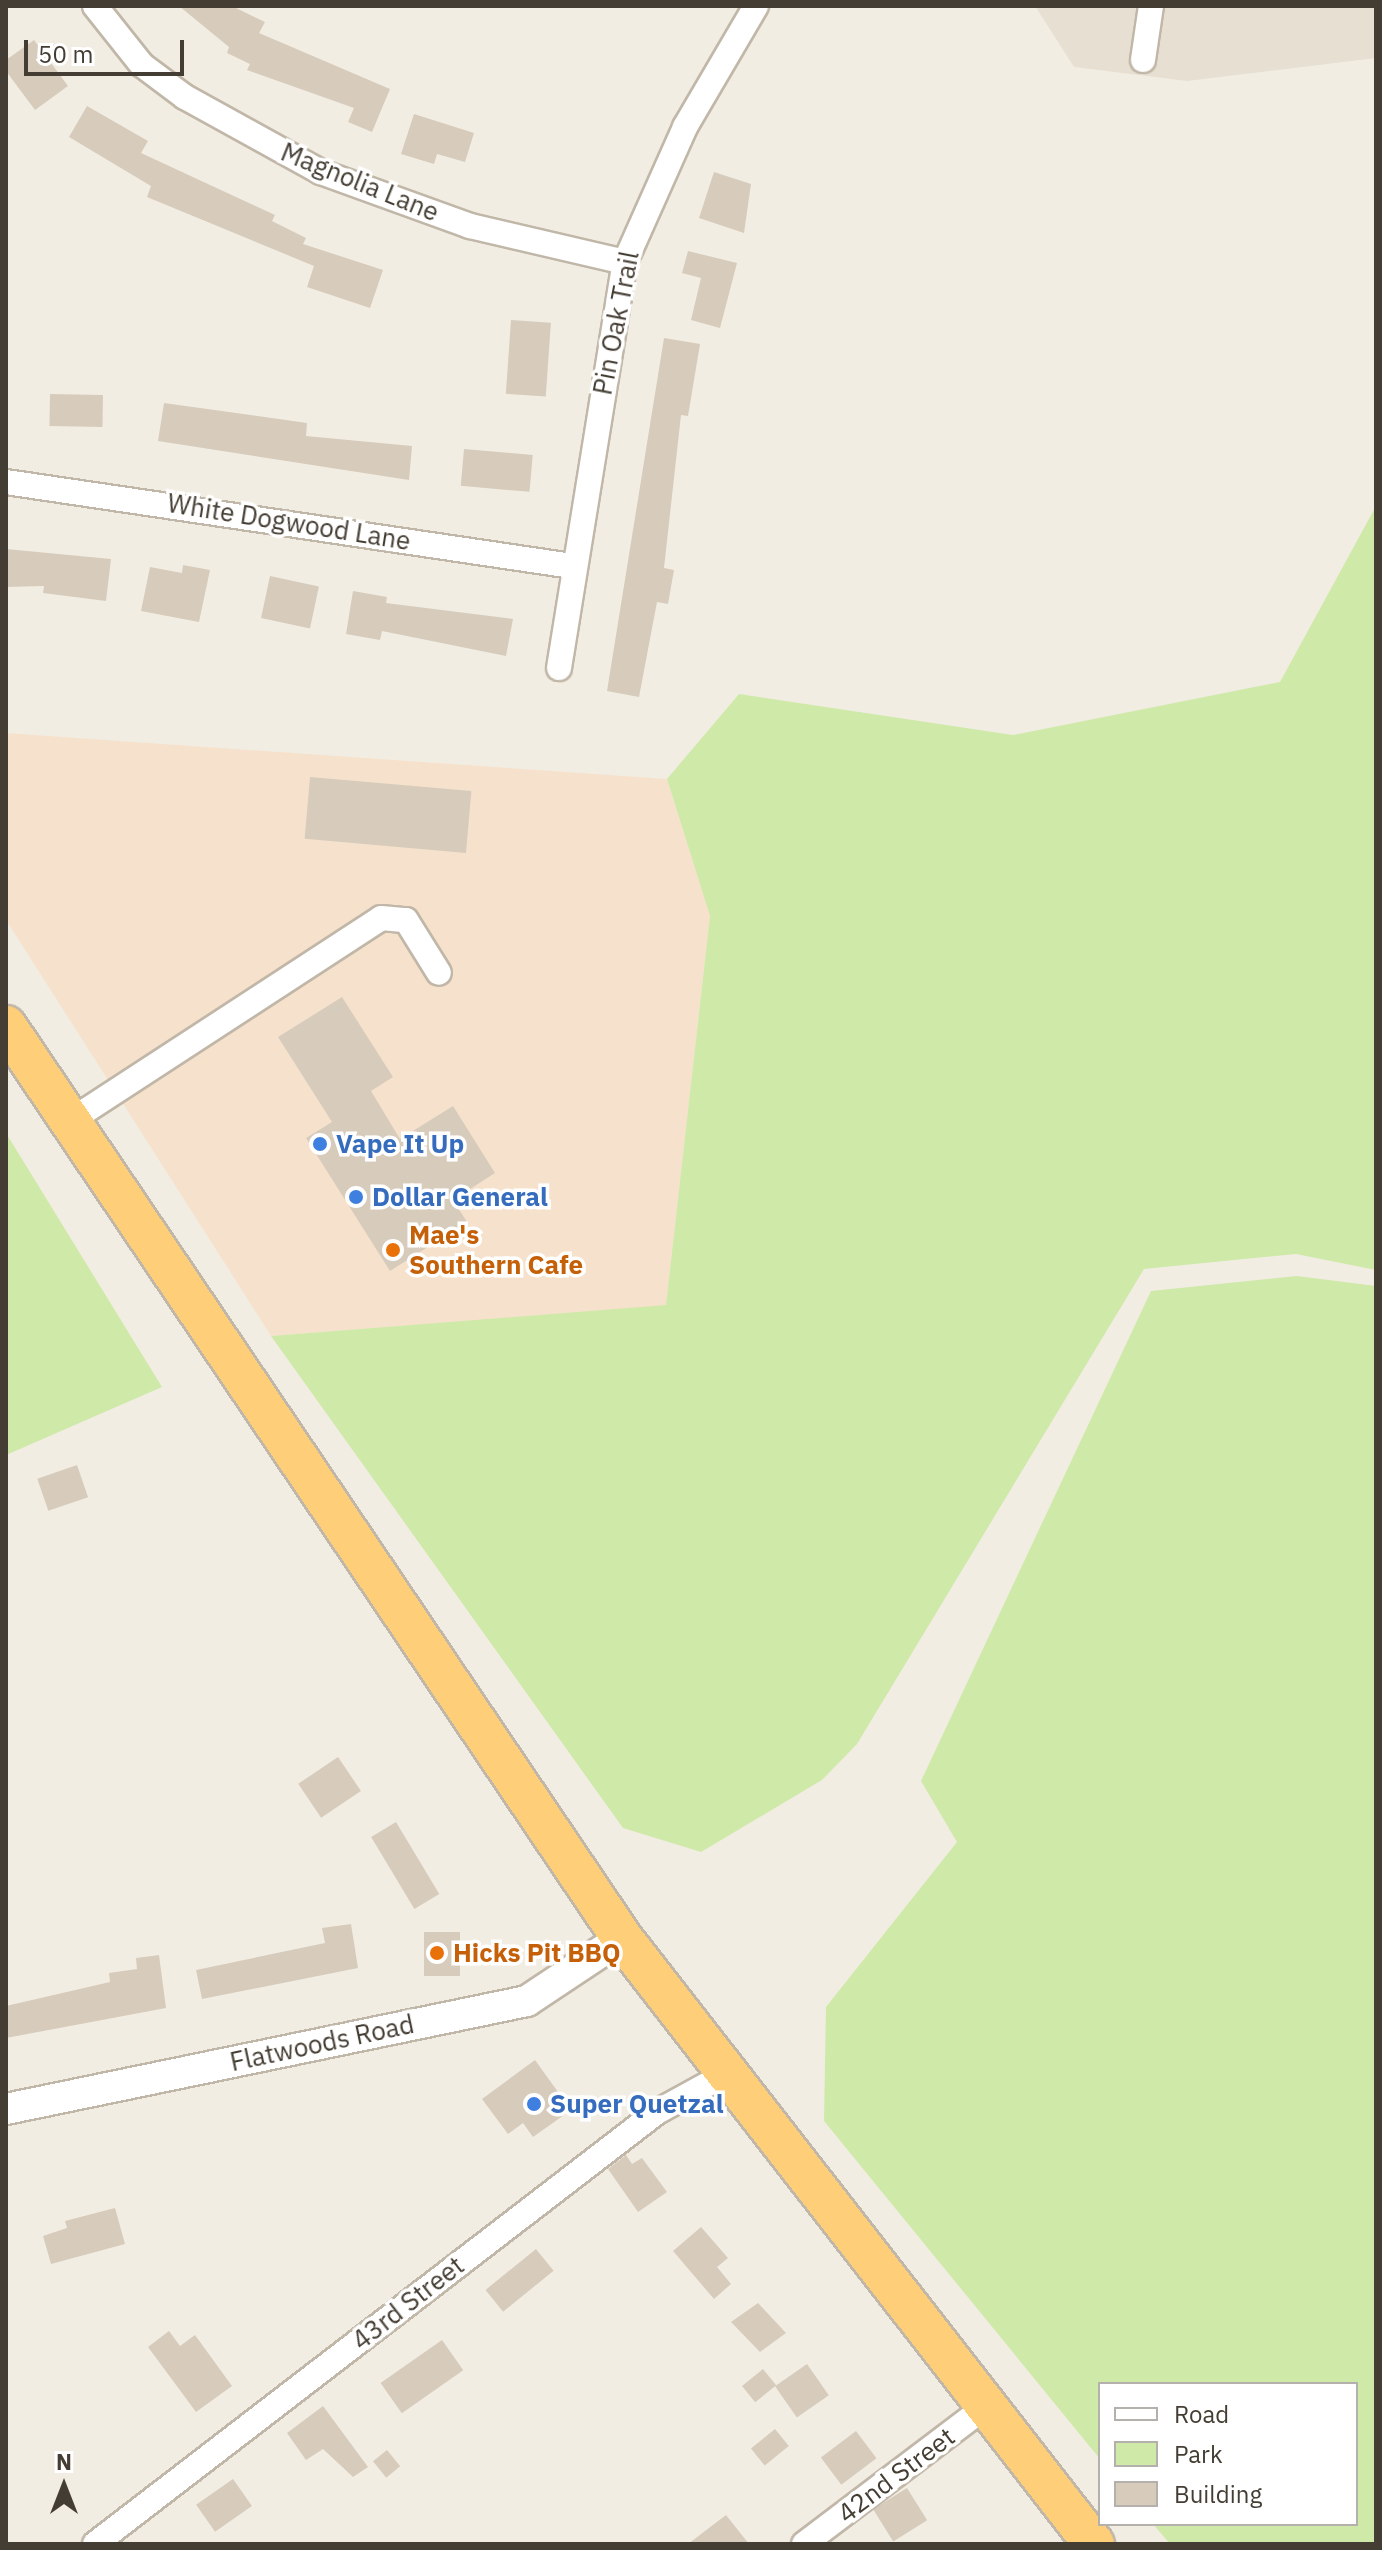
<!DOCTYPE html>
<html>
<head>
<meta charset="utf-8">
<style>
  body { margin:0 }
  #map { position:relative; width:1382px; height:2550px; overflow:hidden; background:#f2ede3; font-family:"IBM Plex Sans",sans-serif }
  div>[style] { position:absolute }
  [style*='--x'] { left:calc(var(--x)*1px); top:calc(var(--y)*1px); width:calc(var(--w)*1px); rotate:calc(var(--a)*1deg) }
  .residential>* { inset:0; background:#e7dfd1 }
  .commercial>* { inset:0; background:#f6e2cc }
  .green>* { inset:0; background:#cfe9a9 }
  .building>* { inset:0; background:#d7cbbb; transform-origin:0 0 }
  .roads { filter:drop-shadow(2px 0 #c1b7a8) drop-shadow(-2px 0 #c1b7a8) drop-shadow(0 2px #c1b7a8) drop-shadow(0 -2px #c1b7a8) }
  .minor>* { height:24px; margin:-12px; padding:0 12px; transform-origin:12px; border-radius:12px; background:#fff }
  .tertiary>* { height:30px; margin:-15px; padding:0 15px; transform-origin:15px; border-radius:15px; background:#fff }
  .trunk>* { height:40px; margin:-20px; padding:0 20px; transform-origin:20px; border-radius:20px; background:#ffce78 }
  .dots>* { width:22px; height:22px; translate:-50% -50%; box-sizing:border-box; border:4px solid #fff; border-radius:50% }
  span { translate:-50% -50%; white-space:nowrap; text-align:center; line-height:1.15; -webkit-text-stroke:7px #fff; paint-order:stroke }
  .street-label { font-size:26px; color:#443d33 }
  .shop-label { font-size:26px; color:#366cbe; font-weight:700 }
  .left { translate:0 -50%; text-align:left }
  .food-label { font-size:26px; color:#c56008; font-weight:700 }
  .frame { position:absolute; inset:0; border:8px solid #443d33; pointer-events:none }
  .legend { position:absolute; left:1098px; top:2382px; width:260px; height:144px; box-sizing:border-box; background:#fff; border:2px solid #b4b1ad; margin:0; padding:10px 14px; list-style:none; font-size:24px; color:#443d33 }
  .legend li { display:flex; align-items:center; gap:16px; height:40px }
  .legend b { width:40px; border:2px solid #b4b1ad }
  .north { position:absolute; left:24px; top:2446px; width:80px; height:80px; -webkit-text-stroke:6px #fff; paint-order:stroke; rotate:0deg; font-size:22px; font-weight:700; line-height:32px; text-align:center; color:#443d33 }
  .north::after { content:''; display:block; margin:auto; width:28px; height:36px; background:#443d33; clip-path:polygon(50% 0,100% 100%,50% 72%,0 100%) }
  .scale { position:absolute; left:24px; top:40px; width:160px; height:36px; box-sizing:border-box; border:4px solid #443d33; border-top:0; padding-left:10px; font-size:24px; line-height:28px; white-space:nowrap; color:#443d33; -webkit-text-stroke:6px #fff; paint-order:stroke }
</style>
</head>
<body>
<div id="map">
  <div class="residential">
    <i style="clip-path:polygon(1035px 6px,1376px 6px,1376px 58px,1187px 81px,1074px 67px)"></i>
  </div>
  <div class="commercial">
    <i style="clip-path:polygon(6px 733px,667px 779px,710px 916px,666px 1306px,271px 1336px,6px 920px)"></i>
  </div>
  <div class="green">
    <i style="clip-path:polygon(1376px 506px,1376px 1270px,1296px 1254px,1144px 1269px,857px 1744px,822px 1780px,701px 1852px,623px 1828px,271px 1336px,666px 1305px,710px 916px,667px 779px,739px 694px,1013px 735px,1280px 682px)"></i>
    <i style="clip-path:polygon(6px 1133px,162px 1387px,6px 1455px)"></i>
    <i style="clip-path:polygon(1297px 1276px,1376px 1286px,1376px 2544px,1170px 2544px,1153px 2524px,1356px 2524px,1356px 2384px,1100px 2384px,1100px 2459px,824px 2121px,826px 2007px,957px 1842px,921px 1781px,1151px 1291px)"></i>
  </div>
  <div class="building">
    <i style="clip-path:polygon(179px 6px,232px 6px,265px 22px,259px 33px,390px 89px,372px 132px,348px 122px,354px 108px,247px 70px,250px 64px,227px 53px,229px 47px)"></i>
    <i style="clip-path:polygon(34px 40px,68px 86px,35px 110px,6px 71px,6px 60px)"></i>
    <i style="clip-path:polygon(87px 106px,148px 141px,141px 153px,275px 215px,272px 221px,306px 238px,303px 244px,383px 270px,370px 308px,307px 287px,314px 266px,147px 197px,151px 186px,69px 137px)"></i>
    <i style="clip-path:polygon(414px 114px,474px 133px,465px 162px,437px 154px,434px 164px,401px 154px)"></i>
    <i style="clip-path:polygon(714px 172px,751px 184px,744px 233px,699px 218px)"></i>
    <i style="clip-path:polygon(688px 251px,737px 263px,720px 328px,691px 320px,701px 278px,682px 273px)"></i>
    <i style="left:511px;top:320px;width:40px;height:74px;rotate:4deg"></i>
    <i style="clip-path:polygon(664px 338px,700px 344px,688px 416px,681px 415px,664px 568px,674px 570px,668px 604px,657px 602px,639px 697px,607px 691px)"></i>
    <i style="left:50px;top:394px;width:53px;height:32px;rotate:1deg"></i>
    <i style="clip-path:polygon(164px 403px,307px 423px,306px 436px,412px 446px,409px 480px,158px 441px)"></i>
    <i style="left:464px;top:449px;width:69px;height:37px;rotate:5deg"></i>
    <i style="clip-path:polygon(6px 549px,111px 559px,106px 601px,43px 593px,44px 586px,6px 587px)"></i>
    <i style="clip-path:polygon(183px 565px,210px 570px,199px 622px,141px 611px,150px 567px,182px 573px)"></i>
    <i style="left:270px;top:576px;width:50px;height:43px;rotate:12deg"></i>
    <i style="clip-path:polygon(353px 591px,387px 597px,386px 603px,513px 619px,506px 656px,382px 631px,380px 640px,346px 634px)"></i>
    <i style="left:310px;top:777px;width:162px;height:62px;rotate:5deg"></i>
    <i style="clip-path:polygon(342px 997px,393px 1077px,371px 1091px,400px 1139px,453px 1106px,495px 1173px,453px 1200px,467px 1222px,390px 1271px,306px 1138px,332px 1122px,278px 1037px)"></i>
    <i style="left:77px;top:1465px;width:34px;height:42px;rotate:71deg"></i>
    <i style="left:338px;top:1757px;width:41px;height:48px;rotate:56deg"></i>
    <i style="left:396px;top:1822px;width:84px;height:29px;rotate:59deg"></i>
    <i style="clip-path:polygon(351px 1924px,358px 1968px,202px 1999px,196px 1970px,325px 1943px,322px 1928px)"></i>
    <i style="left:424px;top:1932px;width:36px;height:44px"></i>
    <i style="clip-path:polygon(159px 1955px,166px 2008px,6px 2038px,6px 2006px,110px 1982px,109px 1973px,137px 1969px,136px 1958px)"></i>
    <i style="clip-path:polygon(535px 2060px,571px 2110px,533px 2137px,523px 2123px,508px 2134px,482px 2099px)"></i>
    <i style="clip-path:polygon(626px 2155px,632px 2164px,642px 2158px,667px 2192px,638px 2212px,608px 2169px)"></i>
    <i style="clip-path:polygon(115px 2208px,125px 2244px,51px 2264px,43px 2236px,67px 2228px,65px 2221px)"></i>
    <i style="clip-path:polygon(701px 2227px,728px 2258px,717px 2267px,731px 2284px,714px 2299px,673px 2251px)"></i>
    <i style="left:536px;top:2249px;width:28px;height:65px;rotate:51deg"></i>
    <i style="clip-path:polygon(758px 2303px,786px 2333px,760px 2352px,731px 2322px)"></i>
    <i style="clip-path:polygon(169px 2331px,180px 2346px,195px 2335px,232px 2386px,196px 2412px,148px 2347px)"></i>
    <i style="left:442px;top:2340px;width:37px;height:75px;rotate:55deg"></i>
    <i style="left:807px;top:2364px;width:38px;height:39px;rotate:55deg"></i>
    <i style="left:763px;top:2369px;width:21px;height:27px;rotate:51deg"></i>
    <i style="clip-path:polygon(323px 2406px,368px 2467px,353px 2477px,323px 2449px,306px 2460px,287px 2433px)"></i>
    <i style="left:775px;top:2429px;width:22px;height:31px;rotate:51deg"></i>
    <i style="left:856px;top:2431px;width:34px;height:44px;rotate:53deg"></i>
    <i style="left:387px;top:2450px;width:21px;height:18px;rotate:51deg"></i>
    <i style="left:233px;top:2479px;width:33px;height:45px;rotate:55deg"></i>
    <i style="left:907px;top:2488px;width:38px;height:40px;rotate:58deg"></i>
    <i style="clip-path:polygon(726px 2515px,749px 2544px,688px 2544px)"></i>
  </div>
  <div class="roads">
    <div class="minor">
      <i style="--x:95;--y:6;--w:75;--a:51.5"></i>
      <i style="--x:142;--y:65;--w:54;--a:36.7"></i>
      <i style="--x:185;--y:97;--w:155;--a:28.9"></i>
      <i style="--x:321;--y:172;--w:158;--a:19.9"></i>
      <i style="--x:470;--y:226;--w:159;--a:13.1"></i>
      <i style="--x:1143;--y:60;--w:55;--a:-81.6"></i>
      <i style="--x:6;--y:482;--w:572;--a:8.44"></i>
      <i style="--x:559;--y:668;--w:411;--a:-80.8"></i>
      <i style="--x:625;--y:262;--w:148;--a:-66"></i>
      <i style="--x:685;--y:127;--w:140;--a:-59.6"></i>
      <i style="--x:70;--y:1121;--w:371;--a:-33.1"></i>
      <i style="--x:381;--y:918;--w:25;--a:5"></i>
      <i style="--x:406;--y:920;--w:62;--a:58.1"></i>
      <i style="--x:95;--y:2544;--w:709;--a:-37.55"></i>
      <i style="--x:657;--y:2112;--w:81;--a:-28.8"></i>
      <i style="--x:804;--y:2544;--w:231;--a:-37.1"></i>
    </div>
    <div class="tertiary">
      <i style="--x:6;--y:2109;--w:532;--a:-11.71"></i>
      <i style="--x:527;--y:2001;--w:114;--a:-33.6"></i>
    </div>
    <div class="trunk">
      <i style="--x:6;--y:1026;--w:1101;--a:55.96"></i>
      <i style="--x:622;--y:1938;--w:768;--a:52.09"></i>
    </div>
  </div>
  <div class="dots">
    <i style="left:320px;top:1144px;background:#3f7fe0"></i>
    <i style="left:356px;top:1197px;background:#3f7fe0"></i>
    <i style="left:393px;top:1250px;background:#e8710a"></i>
    <i style="left:437px;top:1953px;background:#e8710a"></i>
    <i style="left:534px;top:2104px;background:#3f7fe0"></i>
  </div>
  <div class="street-label">
    <span style="left:360px;top:182px;rotate:22deg">Magnolia Lane</span>
    <span style="left:616px;top:323px;rotate:-79deg">Pin Oak Trail</span>
    <span style="left:289px;top:522px;rotate:9deg">White Dogwood Lane</span>
    <span style="left:322px;top:2043px;rotate:-12deg">Flatwoods Road</span>
    <span style="left:408px;top:2303px;rotate:-38deg">43rd Street</span>
    <span style="left:896px;top:2475px;rotate:-37deg">42nd Street</span>
  </div>
  <div class="shop-label">
    <span class="left" style="left:336px;top:1144px">Vape It Up</span>
    <span class="left" style="left:372px;top:1197px">Dollar General</span>
    <span class="left" style="left:550px;top:2104px">Super Quetzal</span>
  </div>
  <div class="food-label">
    <span class="left" style="left:409px;top:1250px">Mae's<br>Southern Cafe</span>
    <span class="left" style="left:453px;top:1953px">Hicks Pit BBQ</span>
  </div>
  <div class="frame"></div>
  <ul class="legend">
  <li><b style="height:10px;background:#fff"></b>Road</li>
  <li><b style="height:22px;background:#cfe9a9"></b>Park</li>
  <li><b style="height:22px;background:#d7cbbb"></b>Building</li>
  </ul>
  <div class="north">N</div>
  <div class="scale">50 m</div>
</div>
</body>
</html>
